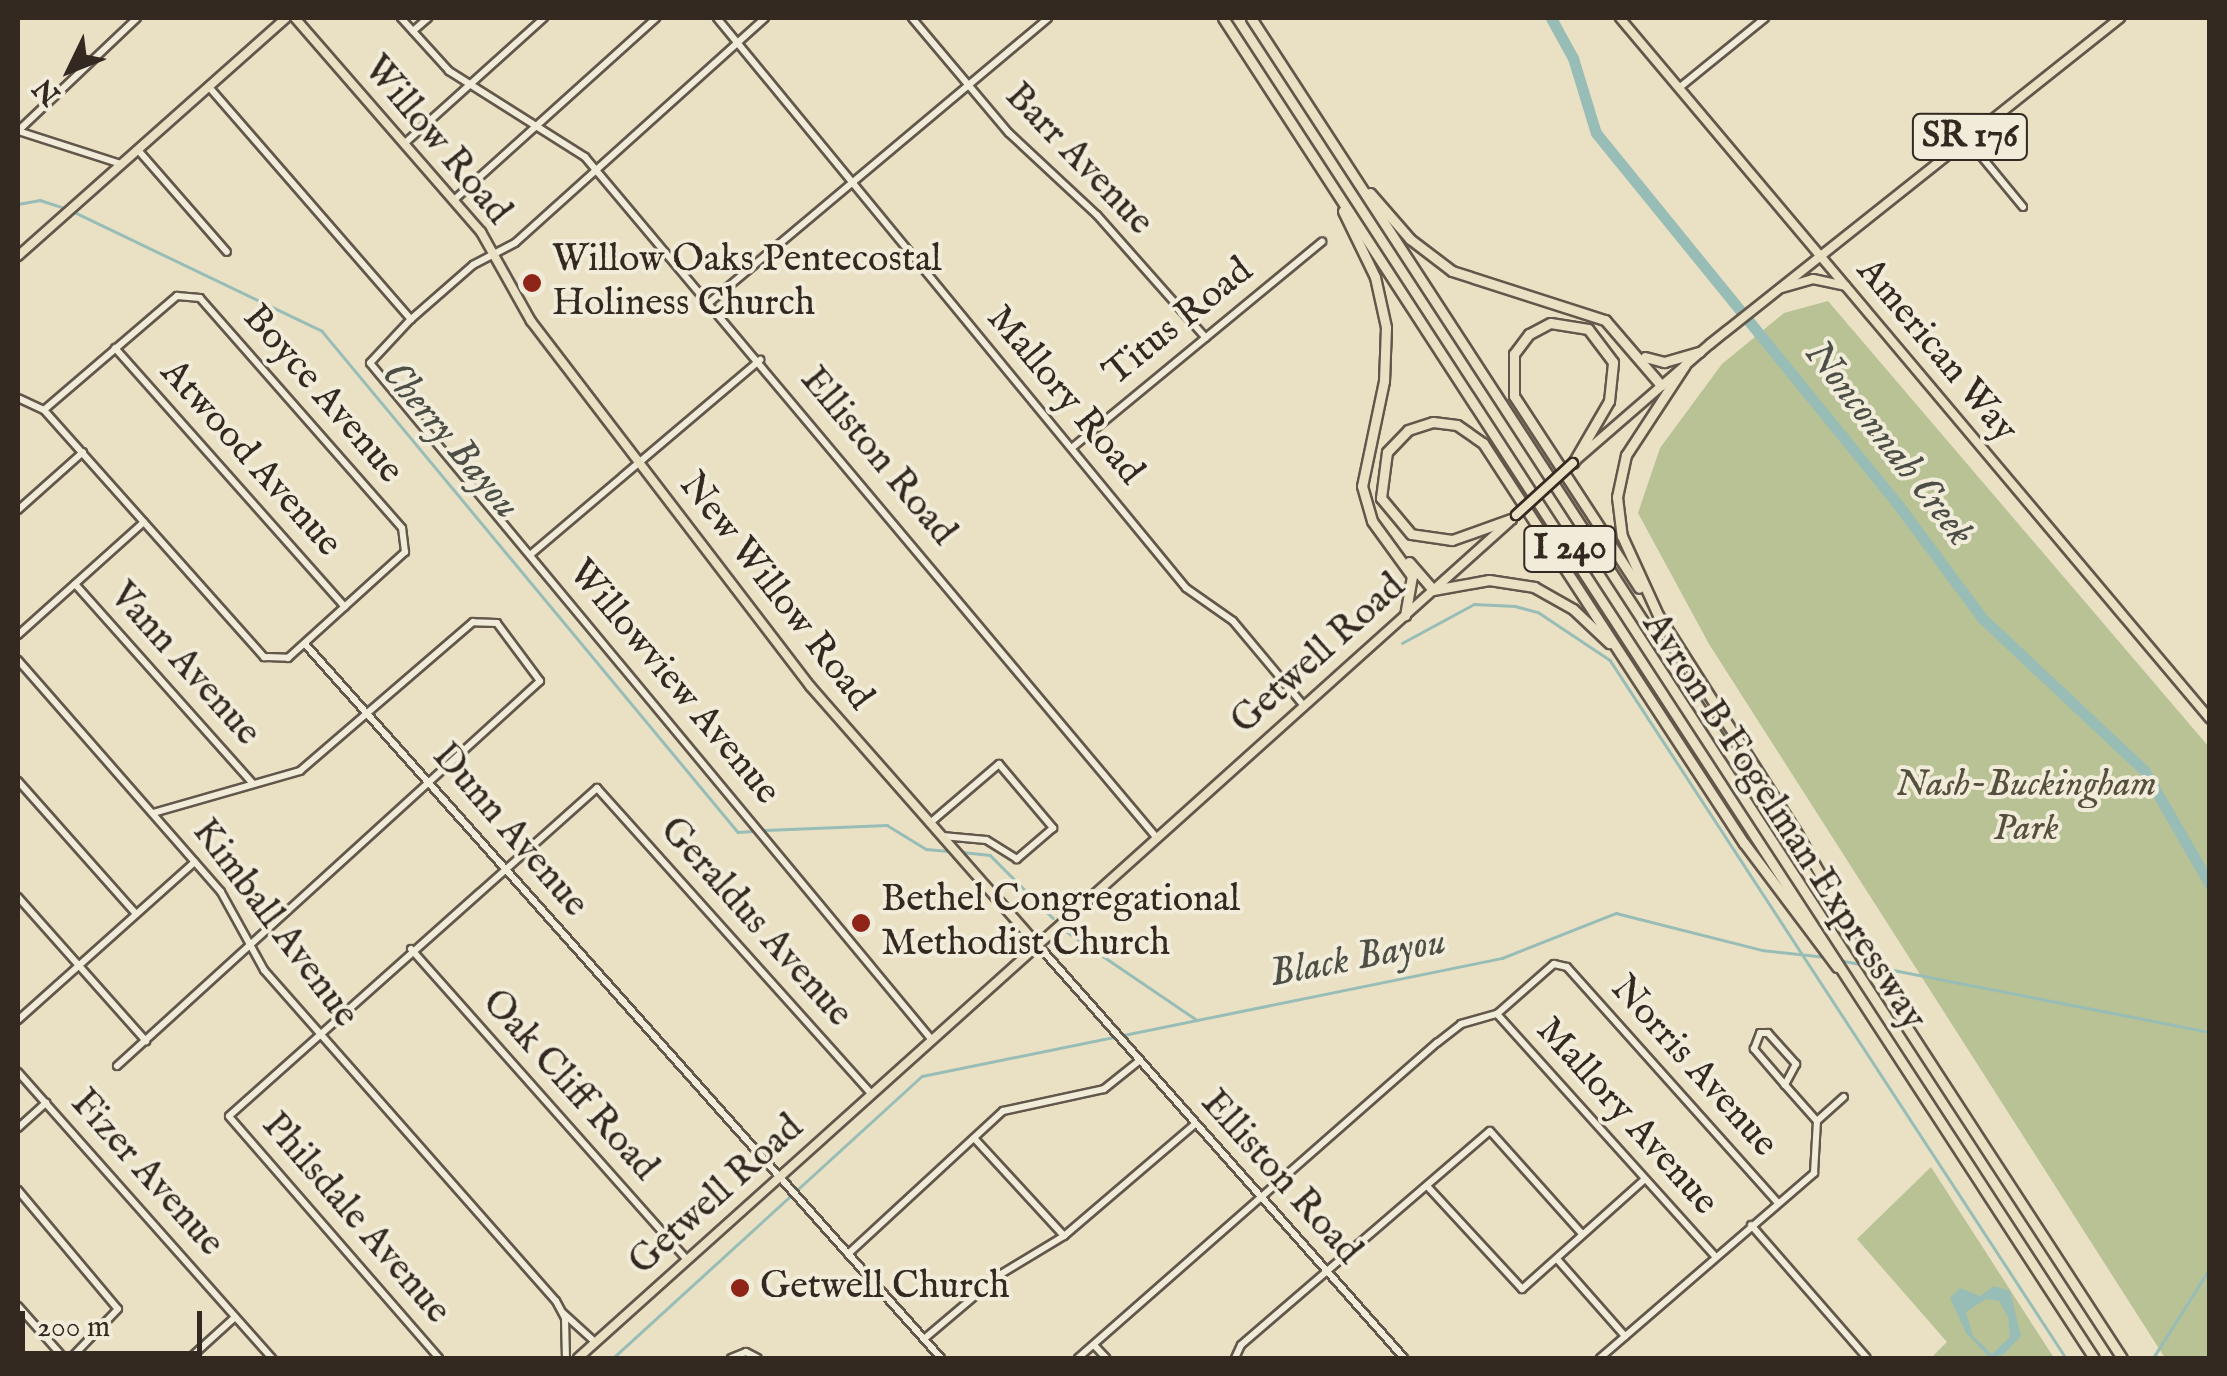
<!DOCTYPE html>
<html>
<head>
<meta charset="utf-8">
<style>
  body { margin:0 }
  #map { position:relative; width:2227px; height:1376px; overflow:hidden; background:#eae1c5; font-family:"IM FELL English",serif }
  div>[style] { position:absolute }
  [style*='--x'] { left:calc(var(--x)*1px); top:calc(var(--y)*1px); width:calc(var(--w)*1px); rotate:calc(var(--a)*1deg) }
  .green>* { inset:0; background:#b8c294 }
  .water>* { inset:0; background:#98bdb6 }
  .stream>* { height:2.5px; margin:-1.25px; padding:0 1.25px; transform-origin:1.25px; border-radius:1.25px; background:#98bdb6 }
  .river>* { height:11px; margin:-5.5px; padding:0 5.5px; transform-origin:5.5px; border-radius:5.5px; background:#98bdb6 }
  .roads { filter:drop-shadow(2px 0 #62574a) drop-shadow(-2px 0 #62574a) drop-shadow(0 2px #62574a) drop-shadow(0 -2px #62574a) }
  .minor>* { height:6px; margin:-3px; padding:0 3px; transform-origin:3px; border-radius:3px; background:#f1ecd9 }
  .major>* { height:8px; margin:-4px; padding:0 4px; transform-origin:4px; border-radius:4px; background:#eae1c5 }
  .highway>* { height:9px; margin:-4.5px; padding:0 4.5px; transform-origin:4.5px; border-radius:4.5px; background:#eae1c5 }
  .bridges { filter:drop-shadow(2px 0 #342921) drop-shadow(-2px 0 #342921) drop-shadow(0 2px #342921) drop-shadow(0 -2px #342921) }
  .major-bridge>* { height:8px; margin:-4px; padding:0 4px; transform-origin:4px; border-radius:4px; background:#eae1c5 }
  .dots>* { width:28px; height:28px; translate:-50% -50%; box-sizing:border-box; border:5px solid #f1ecd9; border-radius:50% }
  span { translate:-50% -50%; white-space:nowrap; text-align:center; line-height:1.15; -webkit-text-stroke:8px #f1ecd9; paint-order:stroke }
  .shield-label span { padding:2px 8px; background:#f1ecd9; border:2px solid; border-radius:8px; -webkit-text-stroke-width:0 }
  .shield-label { font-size:35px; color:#342921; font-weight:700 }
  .street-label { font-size:38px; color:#342921 }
  .poi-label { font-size:38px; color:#342921 }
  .left { translate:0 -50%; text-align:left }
  .park-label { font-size:38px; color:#554f3e; font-style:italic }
  .water-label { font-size:40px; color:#4d4e46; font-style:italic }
  .frame { position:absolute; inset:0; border:20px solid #342921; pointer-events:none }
  .north { position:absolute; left:20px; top:20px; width:100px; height:100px; -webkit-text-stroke:8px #f1ecd9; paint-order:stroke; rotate:227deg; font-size:28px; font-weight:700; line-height:40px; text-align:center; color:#342921 }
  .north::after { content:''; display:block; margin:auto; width:35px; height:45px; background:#342921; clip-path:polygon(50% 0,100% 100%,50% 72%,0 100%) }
  .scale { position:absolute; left:20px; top:1311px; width:182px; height:45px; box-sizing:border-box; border:5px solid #342921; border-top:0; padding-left:12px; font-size:30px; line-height:35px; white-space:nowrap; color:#342921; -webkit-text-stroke:8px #f1ecd9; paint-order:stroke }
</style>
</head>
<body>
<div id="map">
  <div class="green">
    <i style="clip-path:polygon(1828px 301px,2209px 747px,2209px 1358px,2165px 1358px,1709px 644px,1638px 513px,1660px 448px,1722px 364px,1784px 313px)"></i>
    <i style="clip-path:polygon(1931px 1167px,2054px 1358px,1931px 1358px,1947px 1342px,1857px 1239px)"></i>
  </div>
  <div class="water">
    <i style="clip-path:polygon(evenodd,1994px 1286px,2010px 1291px,2021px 1336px,2003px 1355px,1989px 1357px,1966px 1333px,1950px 1298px,1960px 1288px,1980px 1296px,1994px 1286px,1986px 1299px,1999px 1301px,2008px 1317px,2010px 1337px,1992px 1354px,1973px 1336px,1966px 1312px,1986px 1299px)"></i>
  </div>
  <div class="stream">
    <i style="--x:18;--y:204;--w:22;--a:-10"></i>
    <i style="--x:40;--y:200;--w:25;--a:18"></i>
    <i style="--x:72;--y:211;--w:277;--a:25.6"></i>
    <i style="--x:322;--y:331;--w:651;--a:50.3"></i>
    <i style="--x:738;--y:832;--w:15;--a:-4"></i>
    <i style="--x:1402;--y:643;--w:82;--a:-28.4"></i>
    <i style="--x:1474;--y:604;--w:41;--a:2.8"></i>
    <i style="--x:1515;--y:606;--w:24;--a:15"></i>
    <i style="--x:1538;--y:612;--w:87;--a:33.7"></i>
    <i style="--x:1610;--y:660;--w:834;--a:56.84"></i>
    <i style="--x:765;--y:830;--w:122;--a:-2.3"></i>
    <i style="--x:887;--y:825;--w:46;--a:31.6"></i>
    <i style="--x:926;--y:849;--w:22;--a:5"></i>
    <i style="--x:962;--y:852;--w:28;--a:6"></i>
    <i style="--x:990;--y:855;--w:89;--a:45"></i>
    <i style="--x:1066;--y:931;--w:158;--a:34.2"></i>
    <i style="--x:1838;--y:960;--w:22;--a:10"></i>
    <i style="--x:1873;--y:966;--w:343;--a:11.1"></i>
    <i style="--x:613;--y:1358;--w:418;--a:-42.4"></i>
    <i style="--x:922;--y:1076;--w:592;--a:-11.5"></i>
    <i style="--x:1502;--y:958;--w:123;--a:-21.5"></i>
    <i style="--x:1616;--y:913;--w:151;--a:14.2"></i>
    <i style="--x:1762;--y:950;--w:64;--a:6.2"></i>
    <i style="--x:2153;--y:1358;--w:107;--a:-57.7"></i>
  </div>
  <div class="river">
    <i style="--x:1551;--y:18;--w:46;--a:61.2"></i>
    <i style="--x:1573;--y:58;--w:78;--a:73"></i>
    <i style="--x:1596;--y:133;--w:476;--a:50.9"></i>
    <i style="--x:1896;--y:502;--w:144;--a:53.4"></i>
    <i style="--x:1982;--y:618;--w:222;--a:43.2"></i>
    <i style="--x:2144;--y:770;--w:133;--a:60.1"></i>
  </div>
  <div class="roads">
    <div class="minor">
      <i style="--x:401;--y:18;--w:72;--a:47.8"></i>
      <i style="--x:449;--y:71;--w:161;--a:32.3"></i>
      <i style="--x:585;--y:157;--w:888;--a:49.98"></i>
      <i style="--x:717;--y:18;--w:738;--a:50.55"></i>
      <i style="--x:1186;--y:588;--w:57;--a:35.1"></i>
      <i style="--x:1233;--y:621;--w:111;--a:50.1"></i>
      <i style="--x:765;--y:18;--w:336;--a:138"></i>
      <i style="--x:515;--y:243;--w:47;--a:152.4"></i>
      <i style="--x:473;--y:265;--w:82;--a:138.9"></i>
      <i style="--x:411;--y:319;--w:60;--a:133"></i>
      <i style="--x:370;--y:363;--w:880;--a:50.3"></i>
      <i style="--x:912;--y:18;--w:150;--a:49.9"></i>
      <i style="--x:1009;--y:133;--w:120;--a:43"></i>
      <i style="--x:1097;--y:215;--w:164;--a:48.5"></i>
      <i style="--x:413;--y:31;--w:20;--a:-41"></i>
      <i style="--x:209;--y:87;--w:308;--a:49"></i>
      <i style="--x:1679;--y:88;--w:111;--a:-39.1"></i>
      <i style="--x:1967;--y:139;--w:88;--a:50.5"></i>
      <i style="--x:405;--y:143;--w:187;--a:-42"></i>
      <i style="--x:138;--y:150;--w:135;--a:48.9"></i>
      <i style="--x:121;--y:164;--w:108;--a:-162.2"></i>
      <i style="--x:18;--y:131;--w:164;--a:-43.5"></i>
      <i style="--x:454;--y:200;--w:272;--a:-42"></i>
      <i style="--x:710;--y:302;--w:441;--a:-40"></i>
      <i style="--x:115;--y:348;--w:346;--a:48.4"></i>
      <i style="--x:18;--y:398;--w:29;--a:25"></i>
      <i style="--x:44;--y:410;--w:331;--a:48.3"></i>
      <i style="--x:264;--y:657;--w:24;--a:2"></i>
      <i style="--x:288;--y:658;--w:158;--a:-42.2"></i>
      <i style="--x:405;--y:552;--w:24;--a:-97"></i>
      <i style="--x:402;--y:528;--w:306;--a:-131.3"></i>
      <i style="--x:200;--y:298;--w:23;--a:-175"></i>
      <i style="--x:177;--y:296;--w:175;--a:139.4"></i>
      <i style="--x:1073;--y:447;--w:323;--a:-39.5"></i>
      <i style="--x:18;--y:510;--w:87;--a:-41.7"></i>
      <i style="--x:530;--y:555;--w:302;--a:-40.3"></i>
      <i style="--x:75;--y:584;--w:266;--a:48.3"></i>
      <i style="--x:18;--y:635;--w:169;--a:-41.9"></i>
      <i style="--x:305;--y:644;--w:956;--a:48.31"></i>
      <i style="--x:18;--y:660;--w:308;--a:48.8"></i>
      <i style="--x:221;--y:892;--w:89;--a:61.1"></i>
      <i style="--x:264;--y:970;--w:441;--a:48.6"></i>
      <i style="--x:556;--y:1301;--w:19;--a:62"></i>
      <i style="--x:565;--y:1318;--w:40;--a:88.6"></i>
      <i style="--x:18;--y:781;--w:178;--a:48.4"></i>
      <i style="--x:930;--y:823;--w:91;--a:-40.5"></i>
      <i style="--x:999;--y:764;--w:84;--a:49.8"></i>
      <i style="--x:1053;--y:828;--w:48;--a:139.3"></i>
      <i style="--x:1017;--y:859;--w:36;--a:-148"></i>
      <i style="--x:986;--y:840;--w:44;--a:-174.8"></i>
      <i style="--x:18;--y:897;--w:193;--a:48.4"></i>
      <i style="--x:1037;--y:944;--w:553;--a:48.44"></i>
      <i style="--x:411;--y:949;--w:416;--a:48.4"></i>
      <i style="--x:1497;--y:1014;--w:326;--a:48"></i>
      <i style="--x:18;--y:1020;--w:237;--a:-41.8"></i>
      <i style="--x:1760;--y:1033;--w:8;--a:0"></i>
      <i style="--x:1768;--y:1033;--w:42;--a:47.9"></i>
      <i style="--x:1796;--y:1064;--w:24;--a:118"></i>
      <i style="--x:1785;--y:1085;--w:48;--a:-130.7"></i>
      <i style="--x:1754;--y:1049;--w:17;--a:-69"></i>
      <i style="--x:117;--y:1066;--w:572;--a:-42.31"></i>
      <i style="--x:540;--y:681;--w:72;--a:-126.6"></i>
      <i style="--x:497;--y:623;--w:24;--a:-178"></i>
      <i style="--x:473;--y:622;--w:228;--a:139.3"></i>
      <i style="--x:300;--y:771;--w:152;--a:164"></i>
      <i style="--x:18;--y:1072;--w:383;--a:48.4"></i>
      <i style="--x:1785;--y:1085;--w:48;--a:48.4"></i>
      <i style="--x:18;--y:1128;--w:38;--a:-42"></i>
      <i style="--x:974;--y:1138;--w:133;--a:47.4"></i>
      <i style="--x:1428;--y:1187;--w:139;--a:47.3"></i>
      <i style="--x:1522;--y:1289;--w:165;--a:-41.8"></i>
      <i style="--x:18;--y:1190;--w:155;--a:50"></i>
      <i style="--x:118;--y:1309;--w:68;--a:133.8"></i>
      <i style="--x:1751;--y:1225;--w:176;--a:48.9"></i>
      <i style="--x:848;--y:1254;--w:211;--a:-42.7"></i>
      <i style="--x:1003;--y:1111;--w:103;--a:-12.3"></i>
      <i style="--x:1104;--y:1089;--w:45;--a:-38.7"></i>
      <i style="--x:1557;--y:1259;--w:103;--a:48.6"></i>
      <i style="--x:18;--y:1306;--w:69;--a:48.5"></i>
      <i style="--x:563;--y:1313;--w:43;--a:42.2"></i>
      <i style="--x:924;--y:1339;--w:101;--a:-40.2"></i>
      <i style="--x:1001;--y:1274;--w:74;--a:-31.1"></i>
      <i style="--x:1064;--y:1236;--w:172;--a:-40.5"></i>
      <i style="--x:1094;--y:1345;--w:18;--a:47"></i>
      <i style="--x:190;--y:1358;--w:61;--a:-42.3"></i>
      <i style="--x:439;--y:1358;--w:320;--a:-131"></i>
      <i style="--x:229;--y:1116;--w:493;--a:-41.7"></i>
      <i style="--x:597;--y:788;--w:411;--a:48.1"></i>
      <i style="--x:731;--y:1358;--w:16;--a:-22"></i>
      <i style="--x:746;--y:1352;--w:13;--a:27"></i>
      <i style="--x:1078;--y:1358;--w:478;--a:-41.3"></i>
      <i style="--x:1437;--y:1043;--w:31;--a:-38"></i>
      <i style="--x:1461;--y:1024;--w:37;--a:-16"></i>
      <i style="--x:1497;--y:1014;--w:76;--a:-41.3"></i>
      <i style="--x:1554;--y:964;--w:13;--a:13"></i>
      <i style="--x:1567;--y:967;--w:317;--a:48.2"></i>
      <i style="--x:1235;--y:1358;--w:14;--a:-65"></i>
      <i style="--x:1241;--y:1345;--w:328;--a:-40.7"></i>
      <i style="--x:1490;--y:1131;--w:138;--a:48.2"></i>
      <i style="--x:1600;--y:1358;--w:283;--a:-40.8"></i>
      <i style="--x:1814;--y:1173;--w:52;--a:-86.7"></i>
      <i style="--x:1817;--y:1121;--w:36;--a:-42"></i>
    </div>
    <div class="major">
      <i style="--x:295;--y:18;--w:284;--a:49"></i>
      <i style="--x:481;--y:232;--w:102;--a:60.7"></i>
      <i style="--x:531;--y:321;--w:459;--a:52.6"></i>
      <i style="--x:810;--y:686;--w:344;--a:48.7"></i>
      <i style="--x:1620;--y:18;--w:916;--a:49.91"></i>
      <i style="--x:18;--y:256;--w:358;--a:-41.6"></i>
      <i style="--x:1782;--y:288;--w:32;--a:-16"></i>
      <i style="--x:1813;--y:279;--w:33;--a:12"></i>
      <i style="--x:1576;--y:460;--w:177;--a:-40.9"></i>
      <i style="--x:1710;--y:344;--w:524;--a:-38.49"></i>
      <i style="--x:578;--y:1358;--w:1251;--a:-41.92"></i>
    </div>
    <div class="highway">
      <i style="--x:1223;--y:18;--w:1598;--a:56.98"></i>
      <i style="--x:1251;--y:18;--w:1598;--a:56.98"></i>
      <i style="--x:1370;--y:193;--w:61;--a:49"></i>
      <i style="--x:1410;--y:239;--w:53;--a:37.3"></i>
      <i style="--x:1452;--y:271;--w:161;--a:17.8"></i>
      <i style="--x:1605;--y:320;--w:86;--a:49.3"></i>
      <i style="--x:1343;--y:211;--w:73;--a:64.1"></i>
      <i style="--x:1375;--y:277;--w:51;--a:77.6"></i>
      <i style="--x:1386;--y:327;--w:54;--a:92.1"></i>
      <i style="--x:1384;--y:381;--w:107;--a:101.8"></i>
      <i style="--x:1362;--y:486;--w:36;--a:74"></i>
      <i style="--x:1372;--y:521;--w:68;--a:54"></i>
      <i style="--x:1412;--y:576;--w:40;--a:100"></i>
      <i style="--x:1645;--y:357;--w:20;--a:15"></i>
      <i style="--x:1664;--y:362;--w:37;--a:-16"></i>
      <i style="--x:1685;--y:365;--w:108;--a:123.2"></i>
      <i style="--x:1626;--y:455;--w:43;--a:102.1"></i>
      <i style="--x:1617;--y:497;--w:39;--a:83"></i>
      <i style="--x:1622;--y:536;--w:87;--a:65.5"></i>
      <i style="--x:1658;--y:615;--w:255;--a:57.5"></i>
      <i style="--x:1795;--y:830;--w:75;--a:60.4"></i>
      <i style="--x:1832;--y:895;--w:24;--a:75"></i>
      <i style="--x:1573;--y:463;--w:72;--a:-59.9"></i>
      <i style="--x:1609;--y:401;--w:39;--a:-84"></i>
      <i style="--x:1613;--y:362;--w:41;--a:-127.1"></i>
      <i style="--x:1588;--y:329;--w:38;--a:-171"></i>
      <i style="--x:1550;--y:323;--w:24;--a:152"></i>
      <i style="--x:1529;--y:334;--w:25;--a:127"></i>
      <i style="--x:1514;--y:354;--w:42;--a:90"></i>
      <i style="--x:1514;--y:396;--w:229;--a:56.9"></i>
      <i style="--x:1511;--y:519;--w:63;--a:160.4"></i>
      <i style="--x:1452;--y:540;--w:41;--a:-171.7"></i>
      <i style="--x:1411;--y:534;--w:47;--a:-129.8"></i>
      <i style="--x:1381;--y:498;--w:46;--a:-82.6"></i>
      <i style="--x:1387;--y:452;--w:30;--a:-46"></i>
      <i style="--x:1408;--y:430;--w:26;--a:-18"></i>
      <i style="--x:1433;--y:422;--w:24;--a:7"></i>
      <i style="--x:1457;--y:425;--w:32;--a:35"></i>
      <i style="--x:1483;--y:443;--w:478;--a:56.9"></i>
      <i style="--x:1744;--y:843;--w:155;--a:53.1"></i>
      <i style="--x:1409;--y:562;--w:37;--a:49"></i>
      <i style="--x:1433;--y:590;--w:57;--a:-10.1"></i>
      <i style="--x:1489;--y:580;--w:46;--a:8.8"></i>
      <i style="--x:1534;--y:587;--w:45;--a:29.4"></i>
      <i style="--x:1573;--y:609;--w:50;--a:43.4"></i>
    </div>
  </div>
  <div class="bridges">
    <div class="major-bridge">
      <i style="--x:1516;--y:515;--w:77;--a:-42.4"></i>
    </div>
  </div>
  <div class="dots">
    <i style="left:532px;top:283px;background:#8f2418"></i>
    <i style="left:861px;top:923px;background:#8f2418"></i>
    <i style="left:740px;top:1288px;background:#8f2418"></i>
  </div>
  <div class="shield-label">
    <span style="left:1970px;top:137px">SR 176</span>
    <span style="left:1570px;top:549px">I 240</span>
  </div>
  <div class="street-label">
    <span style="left:436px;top:141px;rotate:50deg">Willow Road</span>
    <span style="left:1078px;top:160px;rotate:46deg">Barr Avenue</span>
    <span style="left:1179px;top:323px;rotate:-39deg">Titus Road</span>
    <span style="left:1936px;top:351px;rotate:50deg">American Way</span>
    <span style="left:322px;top:395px;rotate:49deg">Boyce Avenue</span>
    <span style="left:1064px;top:396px;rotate:50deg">Mallory Road</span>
    <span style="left:877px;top:457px;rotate:50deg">Elliston Road</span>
    <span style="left:250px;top:459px;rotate:48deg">Atwood Avenue</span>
    <span style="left:775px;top:592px;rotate:52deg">New Willow Road</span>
    <span style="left:1319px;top:655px;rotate:-42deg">Getwell Road</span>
    <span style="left:184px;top:665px;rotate:48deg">Vann Avenue</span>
    <span style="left:673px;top:683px;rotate:50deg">Willowview Avenue</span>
    <span style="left:1783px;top:822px;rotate:57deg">Avron B Fogelman Expressway</span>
    <span style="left:509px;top:831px;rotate:49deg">Dunn Avenue</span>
    <span style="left:755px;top:923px;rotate:48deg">Geraldus Avenue</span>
    <span style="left:274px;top:924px;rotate:53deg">Kimball Avenue</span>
    <span style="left:1693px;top:1067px;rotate:48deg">Norris Avenue</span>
    <span style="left:569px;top:1086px;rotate:48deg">Oak Cliff Road</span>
    <span style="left:1626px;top:1117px;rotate:48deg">Mallory Avenue</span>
    <span style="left:146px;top:1174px;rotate:48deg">Fizer Avenue</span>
    <span style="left:1280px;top:1178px;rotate:48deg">Elliston Road</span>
    <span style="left:717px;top:1196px;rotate:-42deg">Getwell Road</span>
    <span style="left:355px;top:1219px;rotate:49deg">Philsdale Avenue</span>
  </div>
  <div class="poi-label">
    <span class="left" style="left:552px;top:283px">Willow Oaks Pentecostal<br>Holiness Church</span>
    <span class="left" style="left:881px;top:923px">Bethel Congregational<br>Methodist Church</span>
    <span class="left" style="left:760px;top:1288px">Getwell Church</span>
  </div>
  <div class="park-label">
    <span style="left:2026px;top:808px">Nash-Buckingham<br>Park</span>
  </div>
  <div class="water-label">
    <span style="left:450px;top:441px;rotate:50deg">Cherry Bayou</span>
    <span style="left:1888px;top:444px;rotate:52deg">Nonconnah Creek</span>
    <span style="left:1358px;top:959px;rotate:-11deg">Black Bayou</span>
  </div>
  <div class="frame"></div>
  <div class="north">N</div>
  <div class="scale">200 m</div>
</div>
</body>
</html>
